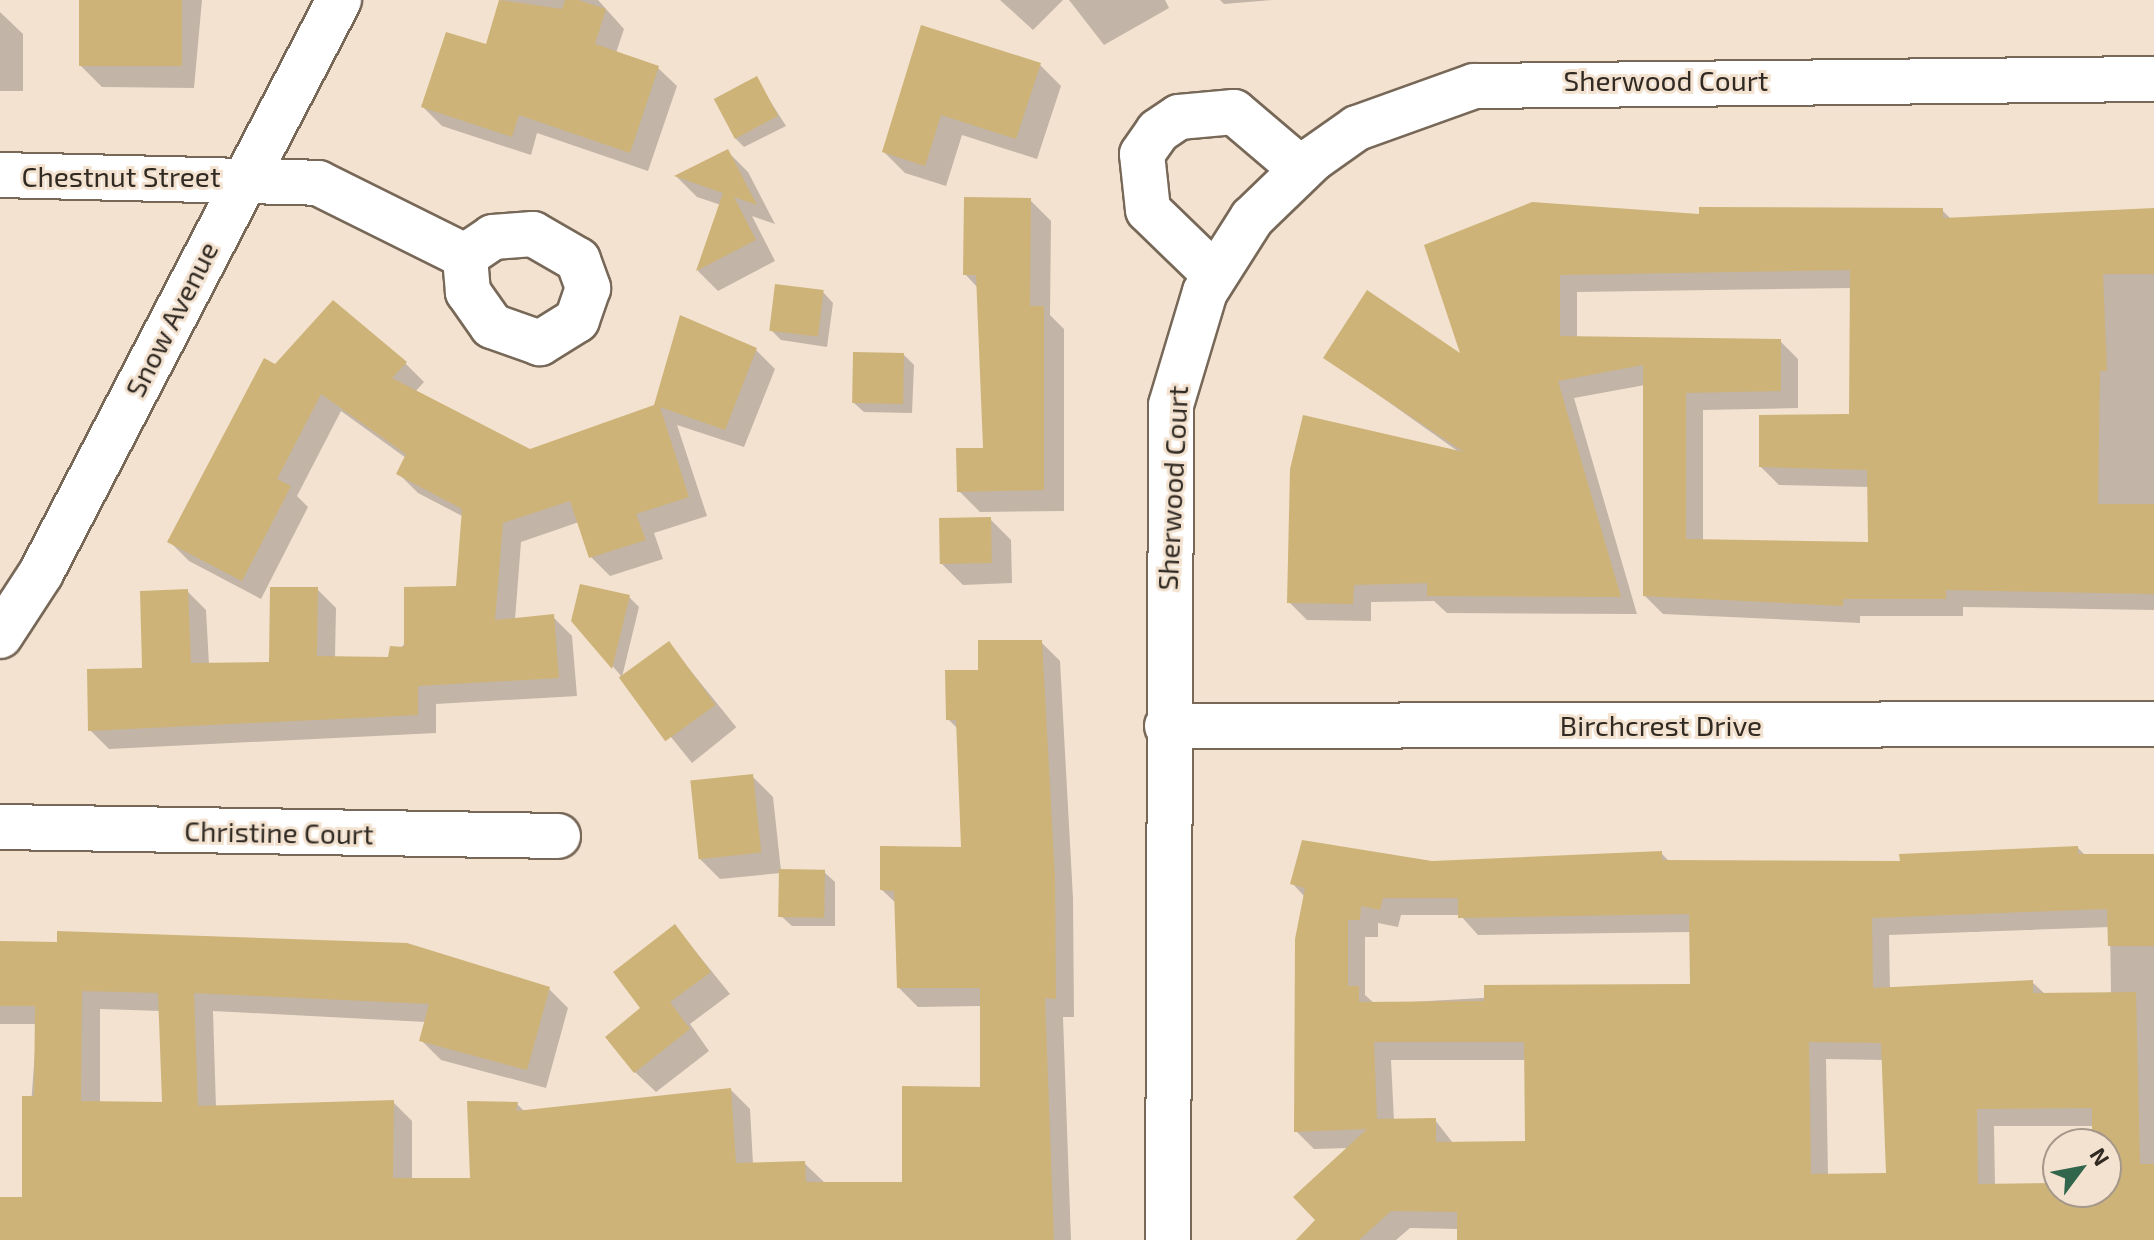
<!DOCTYPE html>
<html>
<head>
<meta charset="utf-8">
<style>
  body { margin:0 }
  #map { position:relative; width:2154px; height:1240px; overflow:hidden; background:#f3e2d0; font-family:"Exo 2",sans-serif }
  div>[style] { position:absolute }
  [style*='--x'] { left:calc(var(--x)*1px); top:calc(var(--y)*1px); width:calc(var(--w)*1px); rotate:calc(var(--a)*1deg) }
  .shadow>* { inset:0; background:#0003; transform-origin:0 0 }
  .building>* { inset:0; background:#cdb378; transform-origin:0 0 }
  .roads { filter:drop-shadow(2px 0 #776858) drop-shadow(-2px 0 #776858) drop-shadow(0 2px #776858) drop-shadow(0 -2px #776858) }
  .street>* { height:44px; margin:-22px; padding:0 22px; transform-origin:22px; border-radius:22px; background:#fff }
  span { translate:-50% -50%; white-space:nowrap; text-align:center; line-height:1.15; -webkit-text-stroke:6px #f3e2d0; paint-order:stroke }
  .street-label { font-size:28px; color:#302a23 }
  .north { position:absolute; left:2042px; top:1128px; width:80px; height:80px; box-sizing:border-box; background:#f3e2d0; border:2px solid #a5988b; border-radius:50%; rotate:58deg; font-size:22px; font-weight:700; line-height:32px; text-align:center; color:#302a23 }
  .north::after { content:''; display:block; margin:auto; width:28px; height:36px; background:#31664c; clip-path:polygon(50% 0,100% 100%,50% 72%,0 100%) }
</style>
</head>
<body>
<div id="map">
  <div class="shadow">
    <i style="clip-path:polygon(81px 0,202px 0,194px 88px,102px 87px,81px 66px)"></i>
    <i style="clip-path:polygon(501px 0,598px 0,624px 29px,616px 53px,658px 68px,677px 86px,648px 171px,537px 133px,531px 155px,442px 126px,423px 107px,487px 47px)"></i>
    <i style="clip-path:polygon(1000px 0,1063px 0,1033px 30px)"></i>
    <i style="clip-path:polygon(1069px 0,1165px 0,1169px 8px,1104px 45px)"></i>
    <i style="clip-path:polygon(1220px 0,1273px 0,1224px 4px)"></i>
    <i style="clip-path:polygon(0 12px,23px 34px,23px 91px,0 91px)"></i>
    <i style="clip-path:polygon(923px 28px,1040px 65px,1061px 86px,1037px 159px,962px 135px,946px 186px,905px 173px,884px 152px)"></i>
    <i style="clip-path:polygon(756px 79px,786px 126px,744px 147px,734px 137px)"></i>
    <i style="clip-path:polygon(727px 151px,748px 172px,775px 224px,752px 216px,775px 261px,718px 291px,698px 271px,721px 205px,697px 197px,677px 177px)"></i>
    <i style="clip-path:polygon(1030px 200px,1051px 221px,1050px 315px,1064px 329px,1064px 511px,980px 512px,959px 491px,985px 450px,978px 288px,965px 274px)"></i>
    <i style="clip-path:polygon(evenodd,1942px 210px,1952px 220px,2154px 211px,2154px 610px,1963px 607px,1963px 616px,1860px 616px,1860px 623px,1663px 614px,1645px 596px,1645px 385px,1574px 398px,1637px 614px,1447px 613px,1434px 601px,1371px 602px,1371px 621px,1307px 620px,1289px 602px,1459px 452px,1325px 357px,1464px 358px,1426px 246px,1701px 216px,1942px 210px,1852px 288px,1851px 416px,1761px 467px,1779px 485px,1869px 487px,1870px 544px,1703px 541px,1703px 410px,1798px 408px,1798px 359px,1780px 341px,1577px 338px,1577px 292px,1852px 288px)"></i>
    <i style="clip-path:polygon(823px 292px,833px 303px,827px 347px,781px 340px,771px 330px)"></i>
    <i style="clip-path:polygon(756px 350px,775px 369px,744px 447px,677px 425px,707px 516px,654px 533px,663px 559px,610px 576px,591px 557px,579px 522px,521px 542px,515px 620px,553px 617px,572px 636px,577px 696px,436px 704px,436px 733px,109px 749px,90px 730px,145px 670px,187px 591px,206px 610px,209px 665px,271px 664px,317px 589px,336px 608px,335px 658px,390px 659px,458px 588px,464px 517px,418px 493px,399px 474px,406px 458px,341px 411px,297px 496px,308px 507px,261px 599px,189px 561px,170px 542px,276px 366px,405px 363px,424px 382px,415px 392px,530px 451px,656px 407px)"></i>
    <i style="clip-path:polygon(904px 355px,914px 365px,912px 413px,864px 412px,853px 402px)"></i>
    <i style="clip-path:polygon(990px 519px,1011px 540px,1012px 583px,963px 585px,942px 564px)"></i>
    <i style="clip-path:polygon(629px 597px,639px 607px,622px 677px,573px 620px)"></i>
    <i style="clip-path:polygon(evenodd,1041px 642px,1060px 661px,1073px 898px,1074px 1017px,1063px 1017px,1071px 1240px,0 1240px,0 1199px,24px 1199px,37px 1024px,0 1024px,0 943px,549px 989px,568px 1008px,546px 1088px,441px 1060px,421px 1040px,426px 1022px,213px 1011px,216px 1108px,393px 1102px,412px 1121px,412px 1180px,472px 1180px,517px 1104px,525px 1112px,731px 1090px,750px 1109px,753px 1164px,804px 1163px,824px 1182px,904px 1184px,982px 1089px,982px 1006px,918px 1007px,899px 988px,897px 904px,882px 890px,963px 849px,958px 729px,948px 719px,980px 672px,1041px 642px,100px 1009px,161px 1011px,164px 1104px,100px 1103px,100px 1009px)"></i>
    <i style="left:669px;top:644px;width:107px;height:57px;rotate:51deg"></i>
    <i style="clip-path:polygon(752px 776px,773px 797px,781px 871px,824px 872px,835px 882px,835px 926px,792px 926px,781px 916px,781px 873px,720px 879px,699px 858px)"></i>
    <i style="clip-path:polygon(evenodd,2078px 848px,2086px 856px,2154px 856px,2154px 1240px,1460px 1240px,1459px 1229px,1410px 1228px,1396px 1240px,1323px 1240px,1317px 1220px,1349px 1148px,1314px 1149px,1296px 1131px,1305px 897px,1292px 883px,1431px 863px,1661px 853px,1670px 862px,1902px 863px,2078px 848px,1401px 915px,1460px 915px,1478px 935px,1692px 932px,1692px 986px,1375px 1004px,1365px 995px,1365px 937px,1378px 937px,1378px 923px,1398px 927px,1401px 915px,2078px 848px,2110px 927px,2111px 994px,2046px 995px,2032px 982px,1890px 990px,1889px 935px,2110px 927px,2078px 848px,1826px 1059px,1883px 1060px,1888px 1175px,1828px 1176px,1826px 1059px,2078px 848px,1391px 1060px,1526px 1060px,1527px 1143px,1453px 1143px,1435px 1120px,1394px 1121px,1391px 1060px,2078px 848px,1994px 1126px,2094px 1126px,2094px 1144px,2106px 1144px,2106px 1192px,1995px 1185px,1994px 1126px)"></i>
    <i style="clip-path:polygon(675px 926px,730px 994px,690px 1024px,709px 1051px,656px 1092px,635px 1072px,643px 1008px)"></i>
  </div>
  <div class="building">
    <i style="left:79px;top:0;width:103px;height:66px"></i>
    <i style="clip-path:polygon(499px 0,562px 9px,565px 0,578px 0,606px 9px,595px 44px,659px 66px,630px 153px,519px 115px,512px 137px,421px 107px,446px 32px,486px 44px)"></i>
    <i style="clip-path:polygon(921px 25px,1041px 63px,1016px 139px,941px 115px,925px 166px,882px 152px)"></i>
    <i style="left:757px;top:76px;width:45px;height:49px;rotate:62deg"></i>
    <i style="clip-path:polygon(728px 149px,757px 205px,734px 197px,756px 240px,696px 271px,723px 193px,674px 176px)"></i>
    <i style="clip-path:polygon(964px 197px,1031px 198px,1030px 306px,1044px 306px,1044px 490px,957px 492px,956px 448px,983px 448px,976px 275px,963px 275px)"></i>
    <i style="clip-path:polygon(evenodd,1532px 202px,1699px 214px,1699px 207px,1943px 208px,1943px 218px,2154px 208px,2154px 274px,2103px 274px,2107px 371px,2100px 371px,2098px 504px,2154px 504px,2154px 594px,1946px 590px,1946px 599px,1843px 599px,1843px 606px,1643px 596px,1643px 365px,1558px 381px,1621px 597px,1427px 596px,1427px 583px,1354px 585px,1353px 604px,1287px 603px,1290px 469px,1303px 415px,1464px 452px,1323px 358px,1367px 290px,1460px 353px,1424px 245px,1532px 202px,1850px 270px,1849px 414px,1759px 415px,1759px 467px,1867px 470px,1868px 542px,1686px 539px,1686px 393px,1781px 391px,1781px 339px,1560px 336px,1560px 275px,1850px 270px)"></i>
    <i style="left:775px;top:284px;width:49px;height:47px;rotate:7deg"></i>
    <i style="clip-path:polygon(333px 300px,407px 362px,392px 378px,530px 449px,654px 405px,680px 315px,757px 348px,725px 430px,660px 407px,689px 497px,636px 514px,646px 540px,589px 558px,570px 501px,503px 523px,495px 620px,554px 614px,559px 678px,418px 686px,418px 715px,88px 731px,87px 669px,142px 668px,140px 591px,188px 589px,191px 663px,269px 662px,270px 587px,318px 587px,317px 656px,388px 657px,390px 646px,404px 647px,404px 587px,456px 586px,462px 509px,396px 474px,406px 454px,321px 394px,277px 479px,291px 486px,242px 581px,167px 542px,264px 358px,275px 364px)"></i>
    <i style="left:853px;top:352px;width:51px;height:51px;rotate:1deg"></i>
    <i style="left:991px;top:517px;width:46px;height:52px;rotate:89deg"></i>
    <i style="clip-path:polygon(580px 584px,630px 595px,612px 669px,571px 621px)"></i>
    <i style="clip-path:polygon(evenodd,978px 640px,1042px 640px,1055px 878px,1056px 999px,1045px 998px,1054px 1240px,0 1240px,0 1197px,22px 1197px,22px 1096px,34px 1096px,35px 1006px,0 1006px,0 941px,57px 942px,57px 931px,407px 943px,550px 987px,527px 1070px,419px 1041px,429px 1004px,194px 993px,198px 1106px,394px 1100px,393px 1178px,470px 1178px,467px 1101px,518px 1102px,516px 1111px,731px 1088px,736px 1163px,805px 1161px,806px 1182px,902px 1182px,902px 1086px,980px 1087px,980px 988px,897px 988px,894px 891px,880px 890px,880px 846px,961px 847px,956px 720px,946px 720px,945px 670px,978px 670px,978px 640px,82px 991px,158px 993px,162px 1102px,81px 1101px,82px 991px)"></i>
    <i style="left:669px;top:641px;width:79px;height:62px;rotate:54deg"></i>
    <i style="left:753px;top:774px;width:79px;height:63px;rotate:84deg"></i>
    <i style="clip-path:polygon(evenodd,1302px 840px,1432px 861px,1662px 851px,1662px 860px,1900px 861px,1899px 854px,2078px 846px,2078px 854px,2154px 854px,2154px 946px,2108px 946px,2107px 909px,1872px 918px,1873px 988px,2033px 980px,2033px 993px,2136px 992px,2140px 1164px,2154px 1164px,2154px 1240px,1457px 1240px,1457px 1212px,1391px 1211px,1359px 1240px,1296px 1240px,1315px 1220px,1293px 1197px,1367px 1129px,1294px 1132px,1295px 939px,1305px 888px,1290px 884px,1302px 840px,1383px 898px,1458px 898px,1458px 918px,1689px 914px,1690px 984px,1484px 985px,1484px 1001px,1359px 1002px,1359px 986px,1348px 986px,1348px 920px,1360px 920px,1361px 906px,1380px 910px,1383px 898px,1302px 840px,1374px 1042px,1524px 1042px,1525px 1141px,1436px 1142px,1436px 1118px,1377px 1119px,1374px 1042px,1302px 840px,1809px 1042px,1881px 1043px,1886px 1173px,1811px 1174px,1809px 1042px,1302px 840px,2092px 1108px,2092px 1144px,2106px 1144px,2106px 1192px,2058px 1192px,2058px 1183px,1978px 1184px,1977px 1109px,2092px 1108px)"></i>
    <i style="left:779px;top:869px;width:46px;height:48px;rotate:1deg"></i>
    <i style="clip-path:polygon(675px 924px,711px 972px,670px 1002px,690px 1029px,634px 1073px,605px 1037px,640px 1008px,613px 972px)"></i>
  </div>
  <div class="roads">
    <div class="street">
      <i style="--x:0;--y:175;--w:318;--a:1.4"></i>
      <i style="--x:318;--y:183;--w:164;--a:26.4"></i>
      <i style="--x:533;--y:234;--w:52;--a:30"></i>
      <i style="--x:578;--y:260;--w:30;--a:70"></i>
      <i style="--x:588;--y:288;--w:34;--a:109"></i>
      <i style="--x:577;--y:320;--w:44;--a:148.1"></i>
      <i style="--x:540;--y:343;--w:51;--a:-160.5"></i>
      <i style="--x:492;--y:326;--w:42;--a:-125.2"></i>
      <i style="--x:468;--y:292;--w:36;--a:-95"></i>
      <i style="--x:465;--y:256;--w:34;--a:-34"></i>
      <i style="--x:493;--y:237;--w:40;--a:-4.3"></i>
      <i style="--x:1215;--y:275;--w:93;--a:-135.9"></i>
      <i style="--x:1148;--y:210;--w:56;--a:-96.1"></i>
      <i style="--x:1142;--y:154;--w:28;--a:-55"></i>
      <i style="--x:1158;--y:131;--w:25;--a:-34"></i>
      <i style="--x:1179;--y:117;--w:55;--a:-5.2"></i>
      <i style="--x:1234;--y:112;--w:88;--a:40.4"></i>
      <i style="--x:0;--y:636;--w:75;--a:-56.9"></i>
      <i style="--x:41;--y:573;--w:646;--a:-62.52"></i>
      <i style="--x:1167;--y:726;--w:987;--a:-0.12"></i>
      <i style="--x:0;--y:827;--w:558;--a:0.92"></i>
      <i style="--x:1168;--y:1240;--w:835;--a:-89.79"></i>
      <i style="--x:1171;--y:405;--w:118;--a:-73.3"></i>
      <i style="--x:1205;--y:292;--w:88;--a:-57.6"></i>
      <i style="--x:1252;--y:218;--w:85;--a:-44"></i>
      <i style="--x:1313;--y:159;--w:54;--a:-35.2"></i>
      <i style="--x:1357;--y:128;--w:124;--a:-19.7"></i>
      <i style="--x:1474;--y:86;--w:680;--a:-0.59"></i>
    </div>
  </div>
  <div class="street-label">
    <span style="left:1666px;top:80px">Sherwood Court</span>
    <span style="left:121px;top:176px">Chestnut Street</span>
    <span style="left:171px;top:319px;rotate:-63deg">Snow Avenue</span>
    <span style="left:1172px;top:488px;rotate:-87deg">Sherwood Court</span>
    <span style="left:1661px;top:725px">Birchcrest Drive</span>
    <span style="left:279px;top:832px;rotate:1deg">Christine Court</span>
  </div>
  <div class="north">N</div>
</div>
</body>
</html>
